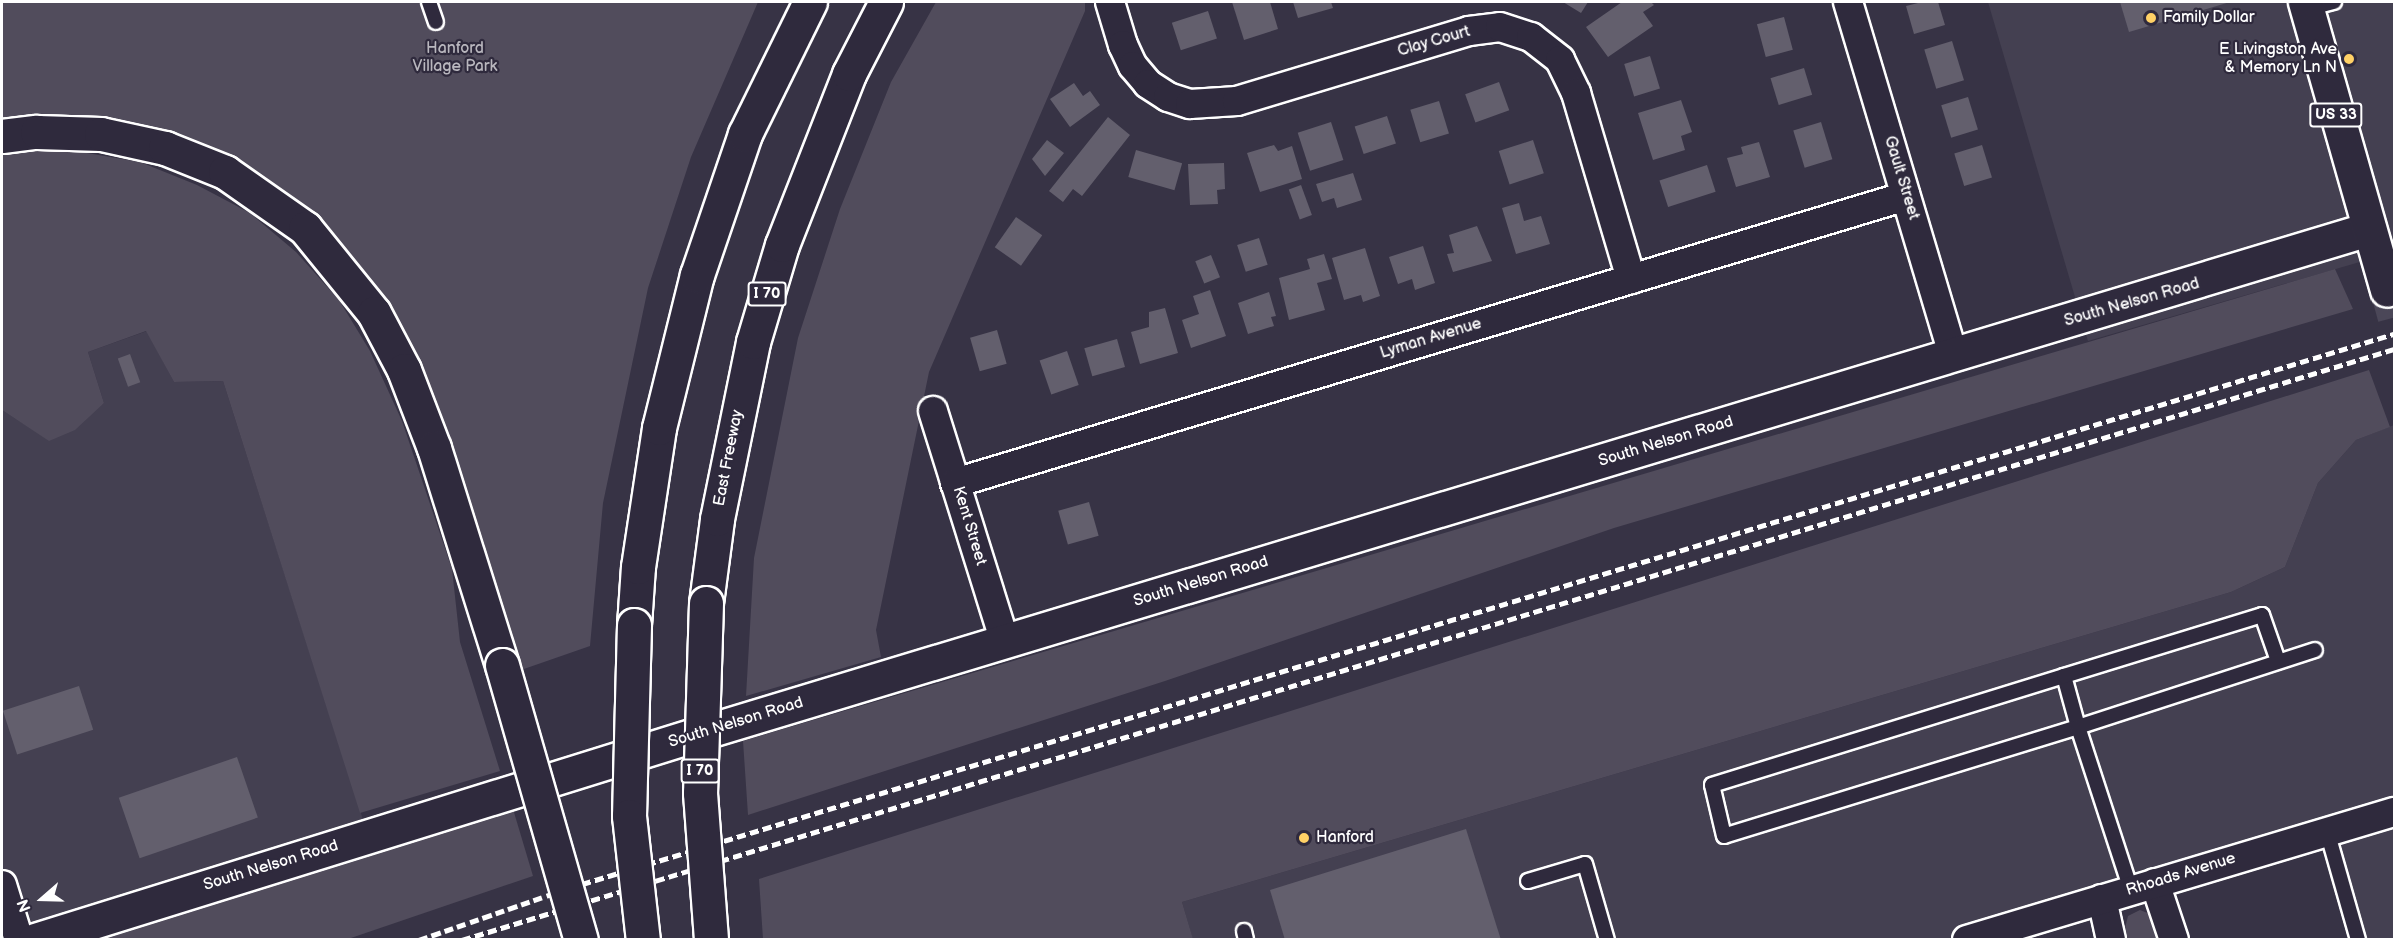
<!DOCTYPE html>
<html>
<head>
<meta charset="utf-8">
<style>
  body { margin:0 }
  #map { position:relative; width:2396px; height:941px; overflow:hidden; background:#373345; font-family:"Balsamiq Sans",sans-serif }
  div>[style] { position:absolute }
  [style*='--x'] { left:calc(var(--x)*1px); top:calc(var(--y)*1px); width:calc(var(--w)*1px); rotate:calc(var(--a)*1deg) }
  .built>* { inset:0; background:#444051 }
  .green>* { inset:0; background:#514c5c }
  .building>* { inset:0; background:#635f6d; transform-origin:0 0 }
  .primary-tunnel>* { height:33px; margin-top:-16.5px; transform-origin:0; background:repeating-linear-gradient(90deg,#4b4758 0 33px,transparent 0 49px) }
  .roads { filter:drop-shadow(2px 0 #fff) drop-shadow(-2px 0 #fff) drop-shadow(0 2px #fff) drop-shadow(0 -2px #fff) }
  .lane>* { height:14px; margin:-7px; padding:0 7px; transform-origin:7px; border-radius:7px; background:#2f2a3d }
  .street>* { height:28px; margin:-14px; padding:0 14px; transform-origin:14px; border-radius:14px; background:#2f2a3d }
  .secondary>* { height:33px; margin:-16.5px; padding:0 16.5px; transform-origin:16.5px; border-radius:16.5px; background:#2f2a3d }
  .primary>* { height:33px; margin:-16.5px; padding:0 16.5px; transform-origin:16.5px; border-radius:16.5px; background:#2f2a3d }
  .highway>* { height:33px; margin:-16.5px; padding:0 16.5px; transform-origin:16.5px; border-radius:16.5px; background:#2f2a3d }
  .rail>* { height:4.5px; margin-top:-2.25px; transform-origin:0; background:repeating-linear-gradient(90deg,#fff 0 9px,transparent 0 13.5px) }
  .bridges { filter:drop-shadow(2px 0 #fff) drop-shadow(-2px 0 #fff) drop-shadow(0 2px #fff) drop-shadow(0 -2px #fff) }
  .highway-bridge>* { height:33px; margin:-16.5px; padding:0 16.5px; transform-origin:16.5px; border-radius:16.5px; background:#2f2a3d }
  .dots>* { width:16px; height:16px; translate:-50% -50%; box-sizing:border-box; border:3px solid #2f2a3d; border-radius:50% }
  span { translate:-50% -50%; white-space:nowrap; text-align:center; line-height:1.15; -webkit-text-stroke:4.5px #2f2a3d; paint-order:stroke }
  .shield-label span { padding:2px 4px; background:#2f2a3d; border:2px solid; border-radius:4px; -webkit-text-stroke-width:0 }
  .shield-label { font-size:15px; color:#fff; font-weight:700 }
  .poi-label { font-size:16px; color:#fff }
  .left { translate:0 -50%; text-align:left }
  .right { translate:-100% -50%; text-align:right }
  .street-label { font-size:16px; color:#fff }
  .park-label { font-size:16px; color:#b9b7be }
  .frame { position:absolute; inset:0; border:3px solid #fff; pointer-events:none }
  .north { position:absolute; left:12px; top:869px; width:60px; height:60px; -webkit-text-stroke:4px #2f2a3d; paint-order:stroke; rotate:250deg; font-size:16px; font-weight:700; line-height:24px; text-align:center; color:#fff }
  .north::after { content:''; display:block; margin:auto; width:21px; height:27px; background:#fff; clip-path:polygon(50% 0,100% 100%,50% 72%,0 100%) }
</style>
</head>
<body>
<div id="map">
  <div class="built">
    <i style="clip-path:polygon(1988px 2px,2394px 2px,2394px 252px,2088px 341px)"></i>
    <i style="clip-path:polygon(147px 331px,174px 382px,223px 381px,373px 851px,85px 939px,2px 939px,2px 410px,49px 440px,104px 403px,88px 352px)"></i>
    <i style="clip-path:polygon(2394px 425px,2394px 939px,2355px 939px,2324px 833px,1950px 939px,1193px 940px,1182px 902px,2231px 592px,2285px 567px,2318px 483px,2356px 440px)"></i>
  </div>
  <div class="green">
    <i style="clip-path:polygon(2px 2px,758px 2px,691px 157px,648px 288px,603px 503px,590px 646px,521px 670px,454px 465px,387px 308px,354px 259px,311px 214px,270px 183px,208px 149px,121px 121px,53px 117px,2px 120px)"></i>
    <i style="clip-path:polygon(936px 2px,1085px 2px,1085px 11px,929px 372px,876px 630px,881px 657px,746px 696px,754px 558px,798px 338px,840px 209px,891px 82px)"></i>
    <i style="clip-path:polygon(22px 150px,69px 150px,140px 162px,197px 185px,250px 213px,296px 252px,339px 300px,370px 351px,402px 421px,452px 569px,460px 642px,500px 771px,360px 813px,223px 381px,174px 382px,146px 331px,88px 352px,104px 403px,75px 430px,49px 441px,2px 410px,2px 153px)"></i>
    <i style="clip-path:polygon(2335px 269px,2353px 309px,1614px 528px,1165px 681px,748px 815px,743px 741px)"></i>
    <i style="clip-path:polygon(2369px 370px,2390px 427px,2356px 440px,2318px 483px,2285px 567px,2231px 592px,1182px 902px,1193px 939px,763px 939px,759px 879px)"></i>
    <i style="clip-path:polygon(513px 809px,533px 876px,348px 939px,85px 940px)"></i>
    <i style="clip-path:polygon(2140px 910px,2150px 914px,2162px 940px,2122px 940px,2128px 916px)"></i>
  </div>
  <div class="building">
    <i style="clip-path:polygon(1232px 2px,1270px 2px,1278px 29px,1244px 40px)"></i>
    <i style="clip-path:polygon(1293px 2px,1331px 2px,1333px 8px,1298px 18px)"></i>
    <i style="clip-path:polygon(1563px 2px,1588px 2px,1581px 13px)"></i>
    <i style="clip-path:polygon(1622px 2px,1651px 2px,1654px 5px,1643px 12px,1653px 26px,1608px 57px,1586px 27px)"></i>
    <i style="clip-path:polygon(1922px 2px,1938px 2px,1945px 25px,1914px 34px,1906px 6px)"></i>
    <i style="clip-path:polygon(2120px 2px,2230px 2px,2129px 32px)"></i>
    <i style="left:1208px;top:11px;width:29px;height:38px;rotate:72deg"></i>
    <i style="left:1784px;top:17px;width:34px;height:28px;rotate:75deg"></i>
    <i style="left:1952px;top:41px;width:41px;height:29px;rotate:73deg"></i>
    <i style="left:1650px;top:56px;width:34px;height:27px;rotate:73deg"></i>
    <i style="left:1804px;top:68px;width:28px;height:35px;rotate:73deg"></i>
    <i style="left:1499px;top:82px;width:30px;height:36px;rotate:70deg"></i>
    <i style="clip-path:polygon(1074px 83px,1083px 96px,1090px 91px,1100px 105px,1070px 127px,1050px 99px)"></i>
    <i style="left:1968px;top:97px;width:34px;height:28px;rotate:73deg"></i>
    <i style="clip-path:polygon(1681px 100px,1692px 132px,1681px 136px,1685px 150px,1653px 160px,1638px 113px)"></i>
    <i style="left:1439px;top:101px;width:34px;height:30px;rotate:73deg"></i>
    <i style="left:1387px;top:116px;width:29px;height:34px;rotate:72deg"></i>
    <i style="clip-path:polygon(1108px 117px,1130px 135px,1082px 196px,1073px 189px,1063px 202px,1049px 191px)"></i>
    <i style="left:1331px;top:122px;width:40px;height:35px;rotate:72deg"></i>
    <i style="left:1821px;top:122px;width:39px;height:29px;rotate:73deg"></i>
    <i style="clip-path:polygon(1047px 140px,1064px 153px,1045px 176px,1032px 159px)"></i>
    <i style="left:1533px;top:140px;width:35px;height:36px;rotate:72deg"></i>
    <i style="clip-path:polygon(1759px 142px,1770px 177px,1736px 187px,1727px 158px,1743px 154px,1741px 147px)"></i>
    <i style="clip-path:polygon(1274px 145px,1278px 151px,1292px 146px,1302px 179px,1260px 192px,1247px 153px)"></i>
    <i style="left:1982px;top:145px;width:34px;height:29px;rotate:73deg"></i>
    <i style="left:1136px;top:150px;width:48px;height:28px;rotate:16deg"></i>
    <i style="clip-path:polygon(1224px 163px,1225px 189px,1217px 190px,1218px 204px,1190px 205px,1188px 164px)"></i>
    <i style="left:1707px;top:165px;width:28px;height:50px;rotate:72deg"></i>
    <i style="clip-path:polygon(1353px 173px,1362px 200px,1337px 208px,1334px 198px,1322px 202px,1316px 184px)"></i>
    <i style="left:1301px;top:185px;width:32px;height:13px;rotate:70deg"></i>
    <i style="clip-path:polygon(1519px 203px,1524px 221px,1541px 216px,1550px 244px,1516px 254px,1502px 208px)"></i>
    <i style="left:1016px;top:217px;width:32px;height:37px;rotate:35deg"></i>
    <i style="clip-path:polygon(1477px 226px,1492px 261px,1453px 272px,1447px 254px,1454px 253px,1449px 235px)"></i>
    <i style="left:1259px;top:238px;width:28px;height:23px;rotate:72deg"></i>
    <i style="clip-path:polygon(1423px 246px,1435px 283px,1415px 290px,1412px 279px,1398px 284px,1389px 257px)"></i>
    <i style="clip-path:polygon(1365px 248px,1380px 296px,1363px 302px,1361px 295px,1344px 300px,1332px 258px)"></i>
    <i style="clip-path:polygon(1324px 254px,1332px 279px,1317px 283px,1325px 310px,1289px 320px,1279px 278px,1310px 269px,1307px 259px)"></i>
    <i style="left:1211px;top:255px;width:24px;height:17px;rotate:68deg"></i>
    <i style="clip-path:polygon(1210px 290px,1226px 336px,1191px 348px,1182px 320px,1199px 314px,1193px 296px)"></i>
    <i style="clip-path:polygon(1269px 292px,1276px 316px,1271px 317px,1274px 326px,1248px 334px,1238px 303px)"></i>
    <i style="clip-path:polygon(1165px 308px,1178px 353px,1140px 364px,1131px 332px,1149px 327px,1149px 312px)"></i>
    <i style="left:997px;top:330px;width:35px;height:28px;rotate:74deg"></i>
    <i style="left:1117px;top:339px;width:29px;height:34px;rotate:74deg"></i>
    <i style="left:1067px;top:351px;width:36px;height:29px;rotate:71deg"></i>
    <i style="left:130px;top:354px;width:30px;height:13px;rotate:70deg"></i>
    <i style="left:1089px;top:502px;width:35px;height:32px;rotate:74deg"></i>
    <i style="left:79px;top:686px;width:46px;height:80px;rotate:72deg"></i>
    <i style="left:237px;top:757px;width:64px;height:125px;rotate:71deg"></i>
    <i style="clip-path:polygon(1466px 829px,1501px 940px,1285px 940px,1270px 890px)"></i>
  </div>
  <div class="primary-tunnel">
    <i style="--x:2387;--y:290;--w:28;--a:75"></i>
  </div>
  <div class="roads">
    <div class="lane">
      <i style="--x:429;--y:2;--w:21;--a:71"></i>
      <i style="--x:2307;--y:9;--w:28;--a:-15"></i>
      <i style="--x:2064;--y:676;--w:53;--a:74.6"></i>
      <i style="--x:2078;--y:727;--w:370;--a:162.9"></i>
      <i style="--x:1724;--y:836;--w:52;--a:-103.2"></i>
      <i style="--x:1712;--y:785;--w:368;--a:-17.2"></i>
      <i style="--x:2064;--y:676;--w:207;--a:-17.1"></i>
      <i style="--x:2262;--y:615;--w:49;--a:70.8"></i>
      <i style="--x:2327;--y:831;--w:113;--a:74.1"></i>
      <i style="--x:1528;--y:881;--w:59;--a:-16.6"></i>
      <i style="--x:1585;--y:864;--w:79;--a:73.9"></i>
      <i style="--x:2131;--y:890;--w:171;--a:-108"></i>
      <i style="--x:2078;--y:727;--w:249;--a:-18"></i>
      <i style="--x:1244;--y:931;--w:9;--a:77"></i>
    </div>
    <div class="street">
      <i style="--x:1110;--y:2;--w:45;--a:73.2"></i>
      <i style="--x:1123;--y:45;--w:23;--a:65"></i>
      <i style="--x:1133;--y:66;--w:23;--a:50"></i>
      <i style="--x:1148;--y:84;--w:24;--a:33"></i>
      <i style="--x:1168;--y:97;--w:23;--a:18"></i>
      <i style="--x:1190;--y:104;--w:47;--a:-3.7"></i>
      <i style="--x:1237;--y:101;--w:242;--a:-16.8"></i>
      <i style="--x:1469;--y:31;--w:31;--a:-7"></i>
      <i style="--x:1500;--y:27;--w:33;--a:18"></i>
      <i style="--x:1531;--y:37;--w:37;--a:38"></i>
      <i style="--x:1560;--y:60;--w:37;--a:64"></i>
      <i style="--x:1576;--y:93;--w:194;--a:73.5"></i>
      <i style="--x:1848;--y:2;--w:368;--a:73.4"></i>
      <i style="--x:933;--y:411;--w:242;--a:72.7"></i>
      <i style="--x:955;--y:483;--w:993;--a:-16.79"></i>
      <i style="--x:2155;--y:883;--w:60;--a:71.6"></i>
      <i style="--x:2;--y:885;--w:58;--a:72.8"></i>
      <i style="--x:2102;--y:899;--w:42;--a:77.6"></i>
      <i style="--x:1967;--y:940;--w:446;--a:-16.7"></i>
    </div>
    <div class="secondary">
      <i style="--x:35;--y:940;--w:697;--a:-17.27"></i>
      <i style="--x:701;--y:733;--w:1742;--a:-16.82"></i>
    </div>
    <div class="primary">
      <i style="--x:2305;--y:2;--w:299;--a:74.1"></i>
    </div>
    <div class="highway">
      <i style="--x:2;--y:136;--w:35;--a:-7"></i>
      <i style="--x:37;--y:132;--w:64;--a:1.8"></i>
      <i style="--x:101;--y:134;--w:66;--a:12.3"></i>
      <i style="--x:165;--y:148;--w:65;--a:21.8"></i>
      <i style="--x:225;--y:172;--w:98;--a:35"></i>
      <i style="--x:305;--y:228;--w:109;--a:50.9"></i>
      <i style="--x:374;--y:313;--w:64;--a:62.2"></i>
      <i style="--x:404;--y:370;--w:84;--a:69"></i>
      <i style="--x:434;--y:448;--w:227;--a:72.6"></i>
      <i style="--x:706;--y:603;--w:85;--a:-82.5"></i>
      <i style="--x:717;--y:519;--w:181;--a:-78.5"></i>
      <i style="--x:753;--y:342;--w:101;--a:-73.4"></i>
      <i style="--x:782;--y:245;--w:184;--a:-68.6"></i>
      <i style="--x:849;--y:74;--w:81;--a:-62.8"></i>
      <i style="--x:634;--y:625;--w:58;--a:-86.1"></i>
      <i style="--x:638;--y:567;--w:141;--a:-81.4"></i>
      <i style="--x:659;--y:428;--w:158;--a:-76.1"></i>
      <i style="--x:697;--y:275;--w:149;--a:-71.2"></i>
      <i style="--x:745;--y:134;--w:147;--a:-63.8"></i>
    </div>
  </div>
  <div class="rail">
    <i style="--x:419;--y:940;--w:159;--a:-19.1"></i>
    <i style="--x:569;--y:888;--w:1907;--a:-16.89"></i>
    <i style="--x:462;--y:940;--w:2020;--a:-17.01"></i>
  </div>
  <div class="bridges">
    <div class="highway-bridge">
      <i style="--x:706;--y:603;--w:190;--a:91.8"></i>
      <i style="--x:700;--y:793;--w:147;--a:85.7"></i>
      <i style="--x:634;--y:625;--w:191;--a:91.5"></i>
      <i style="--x:629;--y:816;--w:125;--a:83.6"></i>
      <i style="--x:502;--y:665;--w:286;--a:74"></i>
    </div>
  </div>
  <div class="dots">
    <i style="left:2151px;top:18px;background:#ffd166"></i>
    <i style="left:2349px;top:59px;background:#ffd166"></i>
    <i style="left:1304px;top:838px;background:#ffd166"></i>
  </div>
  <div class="shield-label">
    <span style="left:2336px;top:115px">US 33</span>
    <span style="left:767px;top:294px">I 70</span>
    <span style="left:700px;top:771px">I 70</span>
  </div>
  <div class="poi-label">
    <span class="left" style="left:2163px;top:18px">Family Dollar</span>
    <span class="right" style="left:2337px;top:59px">E Livingston Ave<br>&amp; Memory Ln N</span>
    <span class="left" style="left:1316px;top:838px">Hanford</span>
  </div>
  <div class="street-label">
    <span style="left:1434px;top:42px;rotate:-16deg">Clay Court</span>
    <span style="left:1901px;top:178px;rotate:73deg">Gault Street</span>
    <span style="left:2132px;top:303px;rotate:-16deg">South Nelson Road</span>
    <span style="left:1431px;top:339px;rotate:-17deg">Lyman Avenue</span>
    <span style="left:1666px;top:442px;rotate:-17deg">South Nelson Road</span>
    <span style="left:729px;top:458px;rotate:-79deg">East Freeway</span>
    <span style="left:969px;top:526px;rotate:73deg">Kent Street</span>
    <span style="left:1201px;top:582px;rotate:-17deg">South Nelson Road</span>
    <span style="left:736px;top:723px;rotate:-17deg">South Nelson Road</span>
    <span style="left:271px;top:866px;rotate:-17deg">South Nelson Road</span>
    <span style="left:2181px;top:875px;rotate:-17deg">Rhoads Avenue</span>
  </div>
  <div class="park-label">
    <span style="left:455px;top:58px">Hanford<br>Village Park</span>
  </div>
  <div class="frame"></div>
  <div class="north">N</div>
</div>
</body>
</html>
